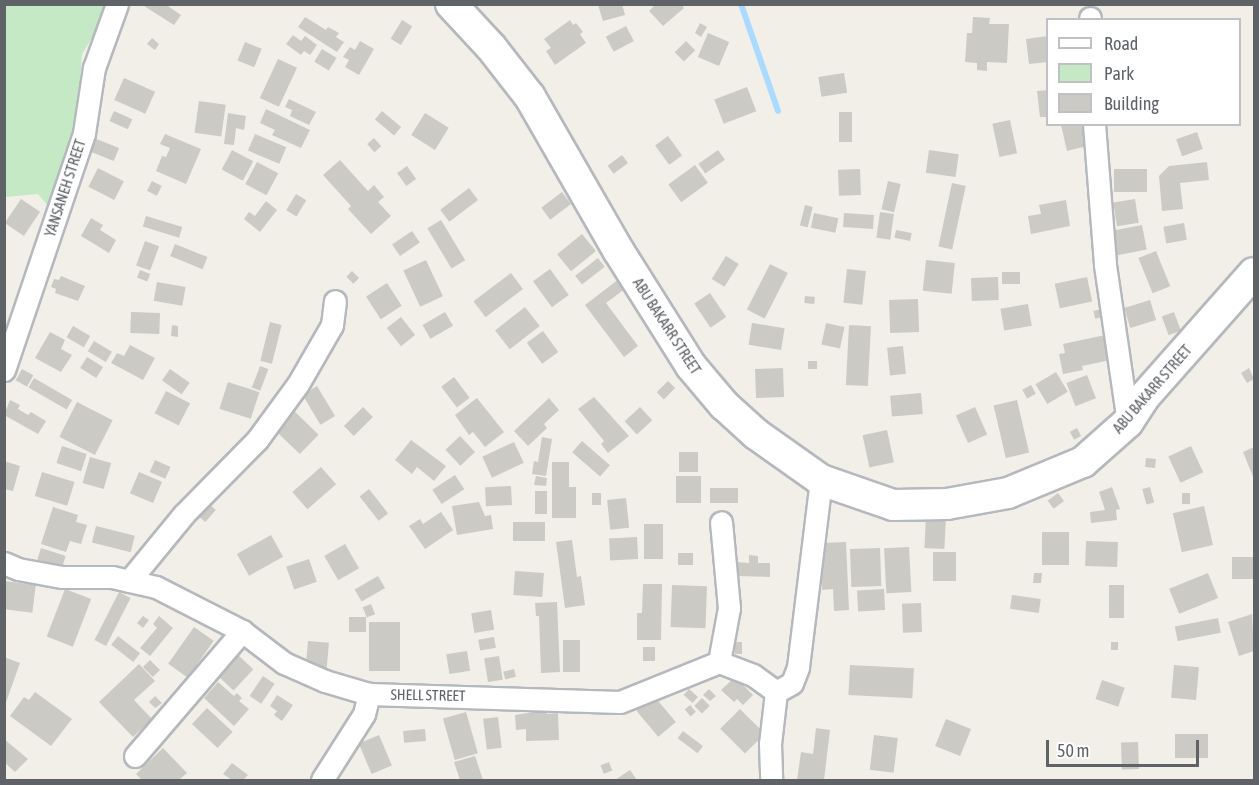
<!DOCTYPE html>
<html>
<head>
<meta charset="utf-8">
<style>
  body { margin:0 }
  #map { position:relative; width:1259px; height:785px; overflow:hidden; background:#f1efe8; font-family:"Asap Condensed",sans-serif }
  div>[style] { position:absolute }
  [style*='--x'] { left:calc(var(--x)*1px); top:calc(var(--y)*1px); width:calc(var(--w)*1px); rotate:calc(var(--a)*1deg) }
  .green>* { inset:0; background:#c5e8c5 }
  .stream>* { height:6px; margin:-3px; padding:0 3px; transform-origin:3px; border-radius:3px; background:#aadaff }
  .building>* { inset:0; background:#cccac5; transform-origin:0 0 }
  .roads { filter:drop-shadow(2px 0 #b5b8bc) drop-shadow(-2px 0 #b5b8bc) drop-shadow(0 2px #b5b8bc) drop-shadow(0 -2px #b5b8bc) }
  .street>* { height:21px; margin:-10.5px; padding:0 10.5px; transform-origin:10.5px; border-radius:10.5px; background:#fff }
  .secondary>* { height:30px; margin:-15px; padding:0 15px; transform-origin:15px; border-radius:15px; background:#fff }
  span { translate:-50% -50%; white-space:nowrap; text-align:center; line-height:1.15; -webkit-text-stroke:5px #fff; paint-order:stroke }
  .street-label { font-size:15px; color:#5f6368 }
  .frame { position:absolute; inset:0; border:6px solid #5f6368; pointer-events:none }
  .legend { position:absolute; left:1046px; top:18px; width:195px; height:108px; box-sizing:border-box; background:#fff; border:2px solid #bfc1c3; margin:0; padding:8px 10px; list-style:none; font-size:18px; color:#5f6368 }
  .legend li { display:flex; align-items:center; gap:12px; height:30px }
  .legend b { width:30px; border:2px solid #bfc1c3 }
  .scale { position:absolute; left:1046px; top:740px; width:153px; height:27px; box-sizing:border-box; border:3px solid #5f6368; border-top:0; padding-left:8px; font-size:18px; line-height:21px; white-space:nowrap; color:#5f6368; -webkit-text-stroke:4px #fff; paint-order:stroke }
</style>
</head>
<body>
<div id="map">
  <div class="green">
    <i style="clip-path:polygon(5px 5px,113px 5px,82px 54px,76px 136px,54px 213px,38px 194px,5px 197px)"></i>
  </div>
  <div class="stream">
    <i style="--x:741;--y:4;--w:113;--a:70.9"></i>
  </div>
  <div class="building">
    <i style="clip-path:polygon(141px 4px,165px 4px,181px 15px,174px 25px)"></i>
    <i style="clip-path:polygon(622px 4px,625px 15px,603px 21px,598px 5px)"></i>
    <i style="clip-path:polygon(656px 4px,681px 4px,684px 8px,663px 26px,649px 11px)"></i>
    <i style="clip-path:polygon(305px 17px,326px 30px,328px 27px,339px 33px,336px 37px,344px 42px,337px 52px,298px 27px)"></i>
    <i style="clip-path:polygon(973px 17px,990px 18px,989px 24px,1009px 24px,1007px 63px,987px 62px,987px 71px,977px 70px,977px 63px,965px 62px,967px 33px,972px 33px)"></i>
    <i style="left:402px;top:20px;width:12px;height:22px;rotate:31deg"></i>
    <i style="clip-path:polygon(570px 20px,573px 25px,576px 23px,583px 32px,580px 34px,586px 43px,555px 65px,546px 51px,551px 48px,544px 39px)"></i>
    <i style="clip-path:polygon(700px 23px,707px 27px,701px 37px,695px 33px)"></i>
    <i style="left:626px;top:26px;width:17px;height:23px;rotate:62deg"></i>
    <i style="left:708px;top:33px;width:23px;height:26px;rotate:23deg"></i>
    <i style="clip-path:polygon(293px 35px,301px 41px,305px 36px,317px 45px,310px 55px,304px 51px,301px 55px,286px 44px)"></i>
    <i style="clip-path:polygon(1048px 36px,1048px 62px,1029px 64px,1026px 39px)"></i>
    <i style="clip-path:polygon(152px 38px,159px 44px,155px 50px,147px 44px)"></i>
    <i style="clip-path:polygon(360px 41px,374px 49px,359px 75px,345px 67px,349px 60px,343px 57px,350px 47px,355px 50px)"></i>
    <i style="left:686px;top:41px;width:13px;height:16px;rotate:45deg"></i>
    <i style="left:245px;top:42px;width:18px;height:20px;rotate:22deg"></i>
    <i style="left:322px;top:49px;width:17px;height:15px;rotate:31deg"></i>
    <i style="left:278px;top:59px;width:21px;height:43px;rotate:25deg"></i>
    <i style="left:844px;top:73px;width:20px;height:26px;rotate:81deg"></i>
    <i style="left:124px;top:78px;width:34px;height:24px;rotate:24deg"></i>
    <i style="left:747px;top:87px;width:26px;height:35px;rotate:69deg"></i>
    <i style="clip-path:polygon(1048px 90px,1048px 117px,1040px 117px,1037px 91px)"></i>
    <i style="clip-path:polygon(289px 99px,316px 112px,309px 125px,290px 116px,292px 110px,285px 107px)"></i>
    <i style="left:199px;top:101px;width:27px;height:32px;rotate:8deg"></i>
    <i style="clip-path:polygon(266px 109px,310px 130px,301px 148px,272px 135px,275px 130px,260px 123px)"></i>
    <i style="left:114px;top:111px;width:20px;height:11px;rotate:24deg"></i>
    <i style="left:382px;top:111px;width:25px;height:11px;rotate:40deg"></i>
    <i style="left:839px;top:112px;width:13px;height:30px"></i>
    <i style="clip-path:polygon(228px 113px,246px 116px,244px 130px,236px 128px,234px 145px,224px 144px)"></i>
    <i style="left:425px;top:113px;width:28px;height:26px;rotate:32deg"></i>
    <i style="left:1010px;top:120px;width:34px;height:18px;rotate:78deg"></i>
    <i style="clip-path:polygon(1081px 124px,1087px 146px,1067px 151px,1061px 125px)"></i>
    <i style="left:1197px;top:132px;width:18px;height:22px;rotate:71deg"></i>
    <i style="clip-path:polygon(165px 134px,201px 149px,186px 184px,156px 171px,162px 156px,166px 157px,170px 148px,160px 144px)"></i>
    <i style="left:255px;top:134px;width:34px;height:18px;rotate:23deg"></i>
    <i style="left:668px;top:136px;width:24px;height:16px;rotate:54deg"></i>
    <i style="left:94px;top:138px;width:27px;height:14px;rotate:22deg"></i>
    <i style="left:374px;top:138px;width:11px;height:9px;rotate:49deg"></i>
    <i style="left:232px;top:150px;width:24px;height:22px;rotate:28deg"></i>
    <i style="left:718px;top:150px;width:12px;height:24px;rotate:55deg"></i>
    <i style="left:929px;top:150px;width:30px;height:23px;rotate:8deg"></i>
    <i style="left:622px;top:155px;width:10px;height:18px;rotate:53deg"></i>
    <i style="clip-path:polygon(340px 160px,368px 191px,374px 185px,384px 197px,378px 202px,391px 216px,371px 234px,348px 209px,351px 206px,323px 175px)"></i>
    <i style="left:257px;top:162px;width:24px;height:25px;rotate:28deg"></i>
    <i style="clip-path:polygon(1207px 162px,1209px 180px,1180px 183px,1183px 209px,1162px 211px,1159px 176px,1169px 166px)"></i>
    <i style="left:695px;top:165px;width:22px;height:33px;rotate:54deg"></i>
    <i style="left:407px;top:166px;width:16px;height:12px;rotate:55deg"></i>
    <i style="left:98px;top:168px;width:29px;height:21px;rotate:27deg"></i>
    <i style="left:860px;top:169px;width:26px;height:22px;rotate:88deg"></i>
    <i style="left:1147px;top:169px;width:23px;height:33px;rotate:90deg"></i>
    <i style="left:152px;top:181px;width:11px;height:11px;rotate:27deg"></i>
    <i style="left:888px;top:181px;width:13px;height:29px;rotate:13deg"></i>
    <i style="left:952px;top:183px;width:14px;height:65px;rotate:12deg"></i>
    <i style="left:469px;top:188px;width:15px;height:36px;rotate:53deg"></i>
    <i style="left:562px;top:192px;width:15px;height:26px;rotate:53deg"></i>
    <i style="left:296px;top:194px;width:12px;height:19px;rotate:31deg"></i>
    <i style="left:21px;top:199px;width:23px;height:29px;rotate:34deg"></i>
    <i style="left:1135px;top:199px;width:24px;height:22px;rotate:81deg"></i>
    <i style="clip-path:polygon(1066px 200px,1070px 226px,1031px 234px,1028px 216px,1041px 214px,1039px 205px)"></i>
    <i style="clip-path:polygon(266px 201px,277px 210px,260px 232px,244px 219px,249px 212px,255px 216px)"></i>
    <i style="left:805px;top:205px;width:8px;height:21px;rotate:14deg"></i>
    <i style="left:880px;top:212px;width:14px;height:26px;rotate:8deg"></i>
    <i style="left:814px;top:213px;width:25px;height:15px;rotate:12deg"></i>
    <i style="left:844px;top:213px;width:30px;height:14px;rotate:4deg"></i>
    <i style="left:146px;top:216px;width:38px;height:11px;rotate:17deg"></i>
    <i style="clip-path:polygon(91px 218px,103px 225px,100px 230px,116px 240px,109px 253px,81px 236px)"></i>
    <i style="left:441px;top:220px;width:47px;height:16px;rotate:59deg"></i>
    <i style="left:1184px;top:223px;width:17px;height:21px;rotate:80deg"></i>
    <i style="left:1142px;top:225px;width:25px;height:33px;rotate:79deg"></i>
    <i style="left:896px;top:230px;width:16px;height:8px;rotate:11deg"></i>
    <i style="left:412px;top:231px;width:14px;height:24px;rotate:56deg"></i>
    <i style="left:582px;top:234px;width:22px;height:32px;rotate:51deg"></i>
    <i style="left:145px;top:241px;width:15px;height:26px;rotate:20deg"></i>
    <i style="left:175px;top:244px;width:35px;height:13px;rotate:22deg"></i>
    <i style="left:1156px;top:251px;width:38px;height:19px;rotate:68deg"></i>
    <i style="left:726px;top:256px;width:15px;height:27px;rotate:32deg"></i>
    <i style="left:598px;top:258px;width:11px;height:29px;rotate:52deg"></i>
    <i style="left:426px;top:260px;width:40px;height:25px;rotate:65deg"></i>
    <i style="left:926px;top:260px;width:29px;height:31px;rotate:6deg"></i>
    <i style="left:770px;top:264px;width:20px;height:51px;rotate:27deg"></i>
    <i style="left:550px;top:269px;width:32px;height:21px;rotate:54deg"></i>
    <i style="left:847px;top:269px;width:19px;height:34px;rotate:6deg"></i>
    <i style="left:140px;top:270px;width:11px;height:8px;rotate:22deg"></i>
    <i style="left:352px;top:271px;width:10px;height:8px;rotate:45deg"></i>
    <i style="left:1002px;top:272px;width:18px;height:12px"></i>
    <i style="left:511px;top:273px;width:20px;height:47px;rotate:53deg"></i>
    <i style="clip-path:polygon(61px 276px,85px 286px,78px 301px,55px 293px,56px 289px,51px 287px,54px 279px,59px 280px)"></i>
    <i style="left:998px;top:277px;width:23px;height:27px;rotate:88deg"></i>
    <i style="left:1087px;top:277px;width:25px;height:33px;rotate:78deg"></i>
    <i style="clip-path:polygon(619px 279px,626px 288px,606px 303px,638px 346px,624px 357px,585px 305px)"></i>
    <i style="left:157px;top:282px;width:29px;height:19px;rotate:10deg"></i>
    <i style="left:387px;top:283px;width:27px;height:25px;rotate:57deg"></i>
    <i style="left:710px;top:293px;width:29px;height:19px;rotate:56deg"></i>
    <i style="left:805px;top:296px;width:10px;height:7px;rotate:6deg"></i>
    <i style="left:918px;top:299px;width:33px;height:29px;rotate:88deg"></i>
    <i style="left:1150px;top:300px;width:21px;height:27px;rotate:73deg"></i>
    <i style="left:1028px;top:304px;width:22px;height:28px;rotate:80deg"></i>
    <i style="left:525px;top:307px;width:24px;height:38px;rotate:52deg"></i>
    <i style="left:1101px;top:309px;width:8px;height:8px;rotate:76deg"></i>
    <i style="left:131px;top:312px;width:29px;height:21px;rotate:2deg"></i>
    <i style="left:445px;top:312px;width:16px;height:26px;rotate:60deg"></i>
    <i style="left:1174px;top:312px;width:20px;height:13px;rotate:70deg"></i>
    <i style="left:401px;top:317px;width:23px;height:18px;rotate:52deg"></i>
    <i style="left:270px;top:322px;width:12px;height:40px;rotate:14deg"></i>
    <i style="left:752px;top:323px;width:33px;height:22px;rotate:9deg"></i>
    <i style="left:826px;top:323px;width:19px;height:22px;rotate:12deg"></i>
    <i style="clip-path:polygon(172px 325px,178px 326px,178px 337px,171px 336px)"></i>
    <i style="left:849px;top:325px;width:22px;height:60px;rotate:3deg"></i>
    <i style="left:73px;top:326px;width:20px;height:13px;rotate:30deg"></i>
    <i style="left:543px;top:331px;width:26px;height:20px;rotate:54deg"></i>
    <i style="clip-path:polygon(50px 332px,65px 340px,61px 349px,72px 355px,61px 372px,35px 358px)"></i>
    <i style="clip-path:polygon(1110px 334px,1115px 359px,1082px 366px,1083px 370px,1063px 374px,1059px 354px,1065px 353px,1063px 344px)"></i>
    <i style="left:94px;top:341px;width:21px;height:12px;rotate:31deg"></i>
    <i style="clip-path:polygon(130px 345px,155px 358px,143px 380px,111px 363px,117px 353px,124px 356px)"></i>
    <i style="left:903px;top:346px;width:28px;height:16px;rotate:84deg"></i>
    <i style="left:87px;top:357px;width:19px;height:13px;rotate:32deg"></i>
    <i style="left:808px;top:361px;width:9px;height:8px"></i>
    <i style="left:260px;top:366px;width:9px;height:23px;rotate:21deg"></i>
    <i style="left:783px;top:368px;width:29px;height:28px;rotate:88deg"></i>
    <i style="clip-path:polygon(1249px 368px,1254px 379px,1247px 383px,1241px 373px)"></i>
    <i style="left:22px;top:369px;width:13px;height:13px;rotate:29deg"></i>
    <i style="left:170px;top:369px;width:24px;height:14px;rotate:35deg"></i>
    <i style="left:1056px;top:372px;width:23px;height:24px;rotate:59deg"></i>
    <i style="left:1087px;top:375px;width:25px;height:22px;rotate:69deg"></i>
    <i style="left:454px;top:377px;width:26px;height:16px;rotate:53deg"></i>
    <i style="left:34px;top:378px;width:44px;height:11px;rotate:30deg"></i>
    <i style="left:668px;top:381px;width:10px;height:16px;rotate:45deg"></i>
    <i style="left:228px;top:382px;width:33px;height:28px;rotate:18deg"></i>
    <i style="left:1031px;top:385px;width:10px;height:10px;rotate:61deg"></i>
    <i style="left:317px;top:386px;width:35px;height:17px;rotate:59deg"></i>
    <i style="left:166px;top:391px;width:27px;height:25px;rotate:27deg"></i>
    <i style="left:921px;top:393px;width:21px;height:31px;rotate:85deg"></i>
    <i style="clip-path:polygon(594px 397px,629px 436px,608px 453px,601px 444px,604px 441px,578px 409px)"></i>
    <i style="clip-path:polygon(477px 398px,504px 432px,485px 447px,473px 432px,469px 435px,455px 415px)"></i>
    <i style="clip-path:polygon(549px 398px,559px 410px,544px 424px,547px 428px,528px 446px,514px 431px)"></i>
    <i style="clip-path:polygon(10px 400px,20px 405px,18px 409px,28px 415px,31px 412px,46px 421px,38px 434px,4px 415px)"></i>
    <i style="left:1017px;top:400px;width:54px;height:24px;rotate:77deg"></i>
    <i style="left:77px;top:402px;width:40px;height:39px;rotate:27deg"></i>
    <i style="left:363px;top:407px;width:14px;height:27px;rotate:45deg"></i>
    <i style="left:640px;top:407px;width:18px;height:21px;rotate:47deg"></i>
    <i style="left:975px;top:407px;width:30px;height:21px;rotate:66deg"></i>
    <i style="left:292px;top:409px;width:37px;height:27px;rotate:44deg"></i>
    <i style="left:1077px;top:428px;width:9px;height:8px;rotate:63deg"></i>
    <i style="left:887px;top:430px;width:33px;height:25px;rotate:78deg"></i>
    <i style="left:460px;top:436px;width:22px;height:20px;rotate:47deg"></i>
    <i style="clip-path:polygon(542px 437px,552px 439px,546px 476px,532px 474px,534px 461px,538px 462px)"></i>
    <i style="clip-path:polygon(411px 440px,446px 466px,434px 481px,417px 467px,412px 474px,395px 460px)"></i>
    <i style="left:582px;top:441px;width:37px;height:15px;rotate:41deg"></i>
    <i style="left:514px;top:442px;width:23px;height:35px;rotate:65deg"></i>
    <i style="left:62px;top:446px;width:26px;height:18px;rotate:18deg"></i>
    <i style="left:1191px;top:446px;width:29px;height:25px;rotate:65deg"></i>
    <i style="clip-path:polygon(1254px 447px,1254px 479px,1243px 452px)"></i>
    <i style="left:679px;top:452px;width:19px;height:20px"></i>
    <i style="left:90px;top:457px;width:22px;height:27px;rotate:16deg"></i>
    <i style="left:1146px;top:458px;width:10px;height:9px;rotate:6deg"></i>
    <i style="left:155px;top:460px;width:17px;height:13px;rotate:24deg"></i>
    <i style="clip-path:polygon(4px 461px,20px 466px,13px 491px,4px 489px)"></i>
    <i style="clip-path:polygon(552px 462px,569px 462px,569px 487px,576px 487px,576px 518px,552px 518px)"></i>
    <i style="left:321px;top:467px;width:23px;height:38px;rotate:49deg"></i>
    <i style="left:42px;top:472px;width:34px;height:25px;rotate:17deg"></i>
    <i style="left:139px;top:472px;width:25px;height:23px;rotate:23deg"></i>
    <i style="left:455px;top:475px;width:17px;height:27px;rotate:57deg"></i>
    <i style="clip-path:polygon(536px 476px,547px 478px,546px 486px,534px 485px)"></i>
    <i style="left:701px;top:476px;width:27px;height:25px;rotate:90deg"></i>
    <i style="left:511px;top:486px;width:19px;height:26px;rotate:87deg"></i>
    <i style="clip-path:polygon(1112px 487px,1120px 509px,1116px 510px,1117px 520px,1091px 523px,1090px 512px,1105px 510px,1099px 492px)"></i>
    <i style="left:1150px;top:487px;width:16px;height:8px;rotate:75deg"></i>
    <i style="left:738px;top:488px;width:15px;height:28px;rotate:90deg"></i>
    <i style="left:369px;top:489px;width:31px;height:12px;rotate:52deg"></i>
    <i style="left:535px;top:491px;width:12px;height:23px"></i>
    <i style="left:592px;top:493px;width:9px;height:12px"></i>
    <i style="left:1058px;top:493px;width:10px;height:13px;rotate:53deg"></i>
    <i style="left:1182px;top:493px;width:8px;height:11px"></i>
    <i style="left:626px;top:498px;width:30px;height:19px;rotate:84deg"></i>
    <i style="clip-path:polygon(479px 502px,485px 516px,491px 515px,493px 529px,457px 535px,452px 506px)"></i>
    <i style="left:209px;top:504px;width:9px;height:16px;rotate:41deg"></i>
    <i style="left:1204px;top:506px;width:40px;height:32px;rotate:77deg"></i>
    <i style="clip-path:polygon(53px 507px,78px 515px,76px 522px,87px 525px,81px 544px,70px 541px,66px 552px,41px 544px)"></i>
    <i style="clip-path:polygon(441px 512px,453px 530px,425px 549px,409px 526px,420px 519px,423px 524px)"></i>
    <i style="left:926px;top:517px;width:20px;height:31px;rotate:3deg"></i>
    <i style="left:513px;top:522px;width:32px;height:19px"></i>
    <i style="left:644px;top:524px;width:19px;height:35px"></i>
    <i style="left:96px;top:526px;width:40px;height:17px;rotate:14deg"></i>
    <i style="left:1042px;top:532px;width:27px;height:33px"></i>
    <i style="left:271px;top:535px;width:25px;height:39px;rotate:61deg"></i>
    <i style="left:637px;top:537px;width:22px;height:28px;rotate:87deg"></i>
    <i style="clip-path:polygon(572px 540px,577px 577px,581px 576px,585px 605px,565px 608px,556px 542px)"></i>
    <i style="left:1086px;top:541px;width:32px;height:25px;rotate:2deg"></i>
    <i style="clip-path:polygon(846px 542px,849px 610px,834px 611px,833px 589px,822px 590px,820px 543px)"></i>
    <i style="left:345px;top:544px;width:28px;height:24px;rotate:60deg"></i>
    <i style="left:909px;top:547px;width:45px;height:25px;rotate:87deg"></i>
    <i style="left:41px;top:548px;width:26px;height:12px;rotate:18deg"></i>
    <i style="left:880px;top:548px;width:38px;height:30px;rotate:88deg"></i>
    <i style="left:933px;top:552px;width:23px;height:29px"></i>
    <i style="left:678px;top:553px;width:15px;height:12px"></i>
    <i style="clip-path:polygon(749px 555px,758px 556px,758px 563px,770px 563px,770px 577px,737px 576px,737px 562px,749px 563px)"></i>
    <i style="left:1254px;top:557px;width:22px;height:22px;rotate:90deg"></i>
    <i style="left:309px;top:559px;width:24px;height:24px;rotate:71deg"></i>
    <i style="left:515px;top:571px;width:29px;height:24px;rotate:4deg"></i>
    <i style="clip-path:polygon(1034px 573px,1042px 573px,1041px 583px,1033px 583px)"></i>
    <i style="left:1208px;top:573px;width:27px;height:42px;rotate:68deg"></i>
    <i style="left:378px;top:576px;width:14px;height:27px;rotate:60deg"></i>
    <i style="left:4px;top:581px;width:32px;height:28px;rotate:7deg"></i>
    <i style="clip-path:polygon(643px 584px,662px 584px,661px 640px,637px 640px,637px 613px,642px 613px)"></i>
    <i style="left:672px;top:585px;width:35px;height:42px;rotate:2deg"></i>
    <i style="left:1109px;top:585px;width:15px;height:33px"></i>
    <i style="left:65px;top:589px;width:28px;height:51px;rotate:21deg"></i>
    <i style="left:884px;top:589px;width:21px;height:27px;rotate:87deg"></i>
    <i style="left:119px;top:592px;width:13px;height:54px;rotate:27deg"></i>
    <i style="left:1012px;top:595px;width:29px;height:14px;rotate:8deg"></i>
    <i style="clip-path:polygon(557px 602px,560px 672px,541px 673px,539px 616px,536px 616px,535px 603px)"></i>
    <i style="left:921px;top:603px;width:29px;height:19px;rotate:88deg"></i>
    <i style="left:371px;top:604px;width:11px;height:9px;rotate:68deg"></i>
    <i style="left:491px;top:610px;width:20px;height:20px;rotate:81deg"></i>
    <i style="clip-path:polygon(1252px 614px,1254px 651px,1239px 656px,1228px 622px)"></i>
    <i style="clip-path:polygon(143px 616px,149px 620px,143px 628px,137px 623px)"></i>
    <i style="clip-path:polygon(159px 616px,173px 628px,150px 656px,140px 648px,157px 628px,153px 624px)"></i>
    <i style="left:349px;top:617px;width:17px;height:15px"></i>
    <i style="left:1218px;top:618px;width:15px;height:44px;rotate:79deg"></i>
    <i style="left:369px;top:622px;width:31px;height:49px"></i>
    <i style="left:194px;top:627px;width:24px;height:45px;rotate:35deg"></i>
    <i style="left:118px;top:636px;width:28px;height:11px;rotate:38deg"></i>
    <i style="left:494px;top:637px;width:11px;height:16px;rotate:80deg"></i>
    <i style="left:563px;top:640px;width:17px;height:32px"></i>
    <i style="left:308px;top:641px;width:21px;height:28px;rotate:5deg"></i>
    <i style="left:735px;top:642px;width:7px;height:12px"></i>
    <i style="left:1111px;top:642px;width:7px;height:8px"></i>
    <i style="left:643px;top:647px;width:12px;height:14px"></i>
    <i style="left:467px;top:651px;width:20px;height:21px;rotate:81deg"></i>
    <i style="left:238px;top:655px;width:21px;height:29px;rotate:43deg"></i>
    <i style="left:499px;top:656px;width:24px;height:15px;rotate:81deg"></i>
    <i style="clip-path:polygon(4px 657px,20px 663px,5px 705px,4px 705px)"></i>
    <i style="left:150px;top:660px;width:14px;height:10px;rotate:45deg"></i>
    <i style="clip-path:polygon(139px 664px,155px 681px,134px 700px,152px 719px,133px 737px,99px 702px)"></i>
    <i style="left:850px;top:665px;width:64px;height:30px;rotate:3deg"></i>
    <i style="left:1174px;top:665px;width:25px;height:33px;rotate:5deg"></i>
    <i style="left:514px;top:669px;width:8px;height:11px;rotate:76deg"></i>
    <i style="left:263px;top:676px;width:14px;height:24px;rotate:34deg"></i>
    <i style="clip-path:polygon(735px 677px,753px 695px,743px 705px,737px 699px,734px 702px,721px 690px)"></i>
    <i style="left:1102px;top:680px;width:24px;height:20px;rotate:19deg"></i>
    <i style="clip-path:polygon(218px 682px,234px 696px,237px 693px,242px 698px,239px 701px,249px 709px,234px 726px,204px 698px)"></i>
    <i style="left:689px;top:689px;width:12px;height:8px;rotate:42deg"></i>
    <i style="clip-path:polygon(709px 689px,716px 696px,710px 701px,703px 695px)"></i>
    <i style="clip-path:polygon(35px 692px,72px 719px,51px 746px,10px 716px,24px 697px,29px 700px)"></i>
    <i style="clip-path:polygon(277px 695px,293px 705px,282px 721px,274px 715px,277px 711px,270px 706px)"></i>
    <i style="clip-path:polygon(155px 696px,162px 703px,155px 708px,149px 702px)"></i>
    <i style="left:654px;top:696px;width:34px;height:23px;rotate:50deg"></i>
    <i style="left:702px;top:698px;width:11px;height:11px;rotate:45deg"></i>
    <i style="left:690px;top:705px;width:9px;height:7px;rotate:49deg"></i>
    <i style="left:207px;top:708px;width:35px;height:22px;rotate:43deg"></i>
    <i style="left:740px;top:709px;width:35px;height:28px;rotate:45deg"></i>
    <i style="clip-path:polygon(547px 710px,547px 714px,558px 713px,559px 740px,526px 741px,526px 729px,516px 730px,515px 715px)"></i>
    <i style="left:466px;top:712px;width:43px;height:24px;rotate:74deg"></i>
    <i style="left:498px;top:717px;width:31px;height:15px;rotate:83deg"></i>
    <i style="left:946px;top:719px;width:27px;height:29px;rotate:22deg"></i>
    <i style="clip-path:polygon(816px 728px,830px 730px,824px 780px,797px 780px,801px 752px,813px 754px)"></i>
    <i style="left:425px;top:729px;width:12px;height:22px;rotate:85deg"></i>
    <i style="left:683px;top:731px;width:25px;height:9px;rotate:37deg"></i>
    <i style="left:1175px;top:734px;width:33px;height:24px"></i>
    <i style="left:379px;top:735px;width:33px;height:22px;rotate:67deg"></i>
    <i style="left:874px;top:735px;width:24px;height:35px;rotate:7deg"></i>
    <i style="clip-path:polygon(4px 739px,28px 759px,15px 772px,4px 762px)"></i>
    <i style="left:1138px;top:742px;width:27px;height:17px;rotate:88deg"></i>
    <i style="clip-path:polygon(163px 748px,187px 773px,179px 780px,142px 780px,136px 774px)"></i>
    <i style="clip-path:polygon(475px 756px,483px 780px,460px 780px,454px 762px)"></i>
    <i style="left:609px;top:762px;width:9px;height:9px;rotate:69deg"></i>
    <i style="clip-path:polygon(232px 763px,248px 775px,243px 780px,232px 780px,223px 774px)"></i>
    <i style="clip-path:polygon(630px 770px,637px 780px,615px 780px)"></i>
  </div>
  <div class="roads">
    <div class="street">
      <i style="--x:1090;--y:18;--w:2;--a:90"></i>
      <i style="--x:1094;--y:124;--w:141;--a:85.5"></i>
      <i style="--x:1105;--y:265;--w:159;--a:81.7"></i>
      <i style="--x:4;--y:370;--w:250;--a:-71.3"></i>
      <i style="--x:84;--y:133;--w:66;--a:-81.3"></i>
      <i style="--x:94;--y:68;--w:68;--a:-70.2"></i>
      <i style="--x:4;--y:563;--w:15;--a:23"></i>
      <i style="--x:18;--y:569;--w:45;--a:10.3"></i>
      <i style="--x:62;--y:577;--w:50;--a:0"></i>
      <i style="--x:112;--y:577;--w:45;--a:12.8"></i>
      <i style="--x:156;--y:587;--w:97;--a:27.1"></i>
      <i style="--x:242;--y:631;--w:53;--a:37.3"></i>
      <i style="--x:284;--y:663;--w:45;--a:23.7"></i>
      <i style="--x:325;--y:681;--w:46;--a:16.5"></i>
      <i style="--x:369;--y:694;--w:251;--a:1.8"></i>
      <i style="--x:620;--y:702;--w:107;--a:-22"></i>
      <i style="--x:719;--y:662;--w:36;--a:21"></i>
      <i style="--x:753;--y:675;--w:29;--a:36"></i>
      <i style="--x:776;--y:692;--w:52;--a:96.6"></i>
      <i style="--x:770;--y:744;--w:36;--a:88"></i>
      <i style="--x:129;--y:581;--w:87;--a:-50.6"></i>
      <i style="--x:184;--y:514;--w:104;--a:-45.4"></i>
      <i style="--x:257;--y:440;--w:69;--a:-53.8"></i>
      <i style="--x:298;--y:384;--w:68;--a:-60"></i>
      <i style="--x:332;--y:325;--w:24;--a:-83"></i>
      <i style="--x:719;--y:662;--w:55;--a:-79.5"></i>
      <i style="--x:729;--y:608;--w:86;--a:-95.3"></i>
      <i style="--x:776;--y:692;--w:18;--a:-29"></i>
      <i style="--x:792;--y:683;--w:17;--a:-69"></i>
      <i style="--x:798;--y:667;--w:188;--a:-83"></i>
      <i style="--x:135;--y:756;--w:165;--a:-49.4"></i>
      <i style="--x:322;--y:780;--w:78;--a:-57.5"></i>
      <i style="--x:364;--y:714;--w:21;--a:-76"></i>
    </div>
    <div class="secondary">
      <i style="--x:451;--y:4;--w:59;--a:47.1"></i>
      <i style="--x:491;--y:47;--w:63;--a:52"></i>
      <i style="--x:530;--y:97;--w:177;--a:60.1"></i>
      <i style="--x:618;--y:250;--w:137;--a:57.8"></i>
      <i style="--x:691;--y:366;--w:51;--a:49.8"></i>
      <i style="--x:724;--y:405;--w:43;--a:42.2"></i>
      <i style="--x:756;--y:434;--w:80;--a:35.3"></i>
      <i style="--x:821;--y:480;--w:76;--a:19.1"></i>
      <i style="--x:893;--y:505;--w:54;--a:-1.1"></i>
      <i style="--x:947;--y:504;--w:62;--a:-10.2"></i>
      <i style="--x:1008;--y:493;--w:81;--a:-22.5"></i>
      <i style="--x:1083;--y:462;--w:60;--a:-41.6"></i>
      <i style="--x:1128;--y:422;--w:31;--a:-57"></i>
      <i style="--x:1145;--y:396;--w:164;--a:-48.5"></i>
    </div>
  </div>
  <div class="street-label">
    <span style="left:65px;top:188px;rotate:-72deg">YANSANEH STREET</span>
    <span style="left:667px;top:326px;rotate:57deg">ABU BAKARR STREET</span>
    <span style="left:1152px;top:389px;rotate:-49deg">ABU BAKARR STREET</span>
    <span style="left:428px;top:695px;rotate:1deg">SHELL STREET</span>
  </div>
  <div class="frame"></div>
  <ul class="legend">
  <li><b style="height:8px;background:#fff"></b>Road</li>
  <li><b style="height:16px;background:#c5e8c5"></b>Park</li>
  <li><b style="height:16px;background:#cccac5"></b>Building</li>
  </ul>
  <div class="scale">50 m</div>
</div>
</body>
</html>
